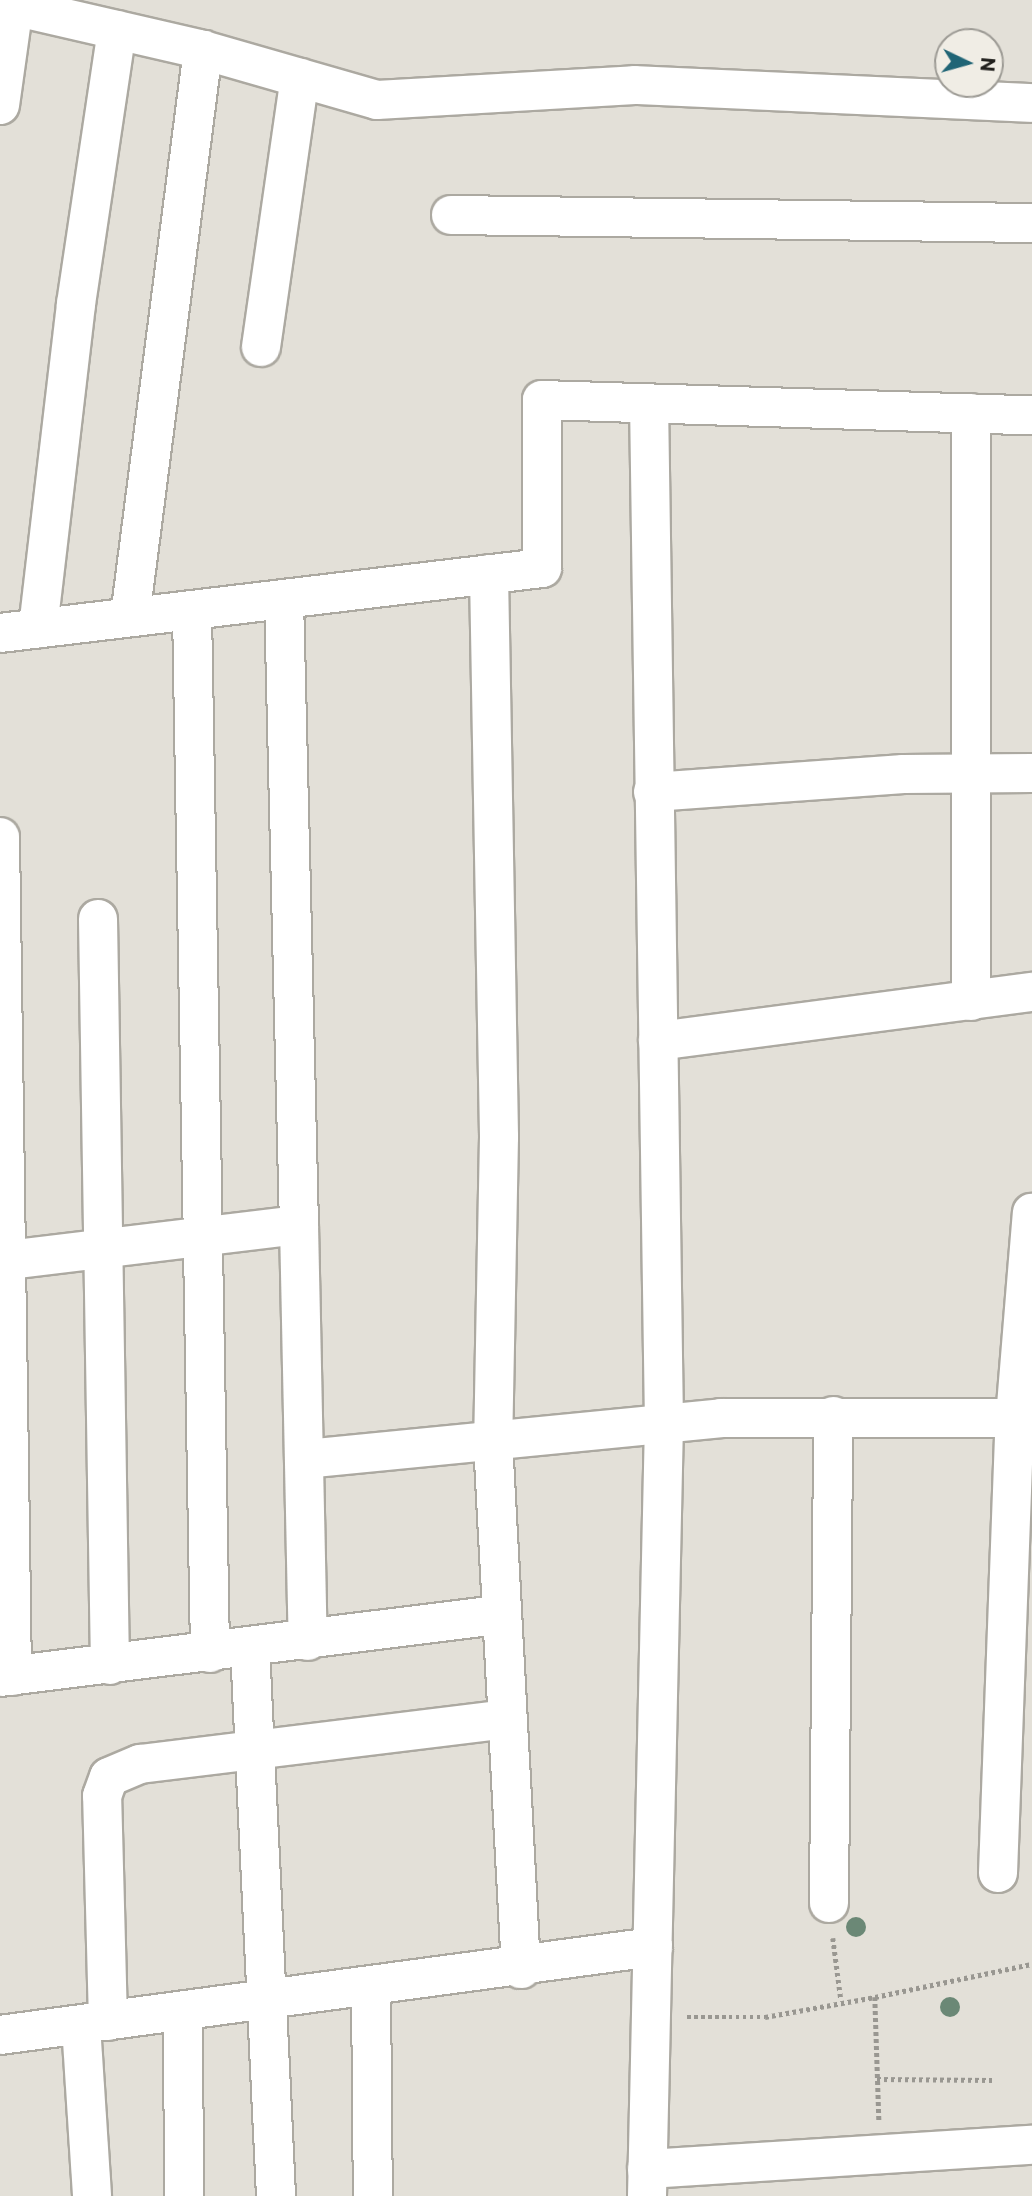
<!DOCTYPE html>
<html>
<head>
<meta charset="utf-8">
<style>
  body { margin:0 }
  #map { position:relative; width:1032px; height:2196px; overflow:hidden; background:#e3e0d8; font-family:Commissioner,sans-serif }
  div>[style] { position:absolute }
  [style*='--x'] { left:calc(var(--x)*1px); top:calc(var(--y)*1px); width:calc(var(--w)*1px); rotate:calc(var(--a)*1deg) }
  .path>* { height:4.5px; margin-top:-2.25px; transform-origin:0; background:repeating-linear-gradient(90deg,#999791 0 3.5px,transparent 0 7px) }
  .roads { filter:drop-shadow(2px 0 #aca9a1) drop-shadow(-2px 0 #aca9a1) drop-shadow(0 2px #aca9a1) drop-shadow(0 -2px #aca9a1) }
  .street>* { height:38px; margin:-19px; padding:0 19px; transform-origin:19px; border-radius:19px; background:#fff }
  .trees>* { width:20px; height:20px; margin:-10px; border-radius:50%; background:#6b8876 }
  span { translate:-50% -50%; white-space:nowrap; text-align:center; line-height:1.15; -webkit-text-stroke:6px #f0ede5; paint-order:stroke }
  .north { position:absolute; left:934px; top:28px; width:70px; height:70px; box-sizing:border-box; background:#f0ede5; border:2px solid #9d9b95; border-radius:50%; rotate:95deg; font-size:19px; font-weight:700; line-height:28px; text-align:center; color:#21201d }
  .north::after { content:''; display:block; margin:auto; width:24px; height:32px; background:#206576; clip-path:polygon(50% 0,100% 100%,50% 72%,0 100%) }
</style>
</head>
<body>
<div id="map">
  <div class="path">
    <i style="--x:833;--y:1938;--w:63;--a:82.6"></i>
    <i style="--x:875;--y:1997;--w:160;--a:-11.9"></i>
    <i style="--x:687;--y:2017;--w:78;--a:0"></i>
    <i style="--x:765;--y:2017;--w:112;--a:-10.3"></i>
    <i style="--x:875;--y:1997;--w:123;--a:88.1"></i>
    <i style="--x:877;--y:2079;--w:115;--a:0.5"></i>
  </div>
  <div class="roads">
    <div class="street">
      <i style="--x:0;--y:3;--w:208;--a:13"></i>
      <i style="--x:203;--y:50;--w:181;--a:16"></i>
      <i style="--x:377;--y:100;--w:258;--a:-3.3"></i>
      <i style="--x:635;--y:85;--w:397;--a:2.6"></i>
      <i style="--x:0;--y:105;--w:100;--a:-82"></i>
      <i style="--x:451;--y:215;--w:581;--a:0.79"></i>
      <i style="--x:261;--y:347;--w:272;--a:-81.8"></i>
      <i style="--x:489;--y:574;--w:563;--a:88.98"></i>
      <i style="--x:499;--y:1137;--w:304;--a:91.1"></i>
      <i style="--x:493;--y:1441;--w:529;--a:86.96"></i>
      <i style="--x:284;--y:599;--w:626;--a:88.63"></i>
      <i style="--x:192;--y:610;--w:1043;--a:89.01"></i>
      <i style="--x:130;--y:617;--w:572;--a:-82.66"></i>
      <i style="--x:38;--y:628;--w:326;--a:-83.3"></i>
      <i style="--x:76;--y:304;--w:277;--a:-81.5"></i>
      <i style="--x:0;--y:633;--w:546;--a:-6.84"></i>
      <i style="--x:542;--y:568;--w:168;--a:-90"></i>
      <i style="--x:542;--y:400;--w:490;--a:1.8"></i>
      <i style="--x:653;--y:792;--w:251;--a:-4.1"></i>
      <i style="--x:903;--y:774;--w:129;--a:-0.4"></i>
      <i style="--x:0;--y:837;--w:839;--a:89.18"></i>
      <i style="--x:98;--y:919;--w:746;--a:89.08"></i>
      <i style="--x:971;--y:1001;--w:588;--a:-90"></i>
      <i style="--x:658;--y:1041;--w:377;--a:-7.5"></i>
      <i style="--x:0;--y:1261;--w:301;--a:-6.9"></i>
      <i style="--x:299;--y:1225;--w:416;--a:88.8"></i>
      <i style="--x:305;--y:1459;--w:418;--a:-5.6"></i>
      <i style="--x:721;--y:1418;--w:311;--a:0"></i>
      <i style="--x:250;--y:1648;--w:549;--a:87.28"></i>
      <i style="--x:0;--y:1677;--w:501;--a:-7.11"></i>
      <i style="--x:998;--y:1873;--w:455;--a:-87.9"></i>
      <i style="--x:1015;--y:1418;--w:206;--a:-85.3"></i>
      <i style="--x:829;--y:1903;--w:487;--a:-89.5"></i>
      <i style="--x:371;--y:1987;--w:209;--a:89.5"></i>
      <i style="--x:183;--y:2011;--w:185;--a:89.7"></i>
      <i style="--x:108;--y:2021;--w:225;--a:-91.5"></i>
      <i style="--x:102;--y:1796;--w:20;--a:-70"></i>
      <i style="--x:109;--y:1777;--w:34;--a:-23"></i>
      <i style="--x:140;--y:1764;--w:367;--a:-7"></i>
      <i style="--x:81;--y:2025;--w:171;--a:86.3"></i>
      <i style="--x:0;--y:2035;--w:659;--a:-7.68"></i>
      <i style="--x:647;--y:2169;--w:386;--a:-3.6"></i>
      <i style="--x:647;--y:2196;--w:772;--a:-88.74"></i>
      <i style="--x:664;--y:1424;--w:1021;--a:-90.84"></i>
    </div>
  </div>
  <div class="trees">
    <i style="left:856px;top:1927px"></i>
    <i style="left:950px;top:2007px"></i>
  </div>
  <div class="north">N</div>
</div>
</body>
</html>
